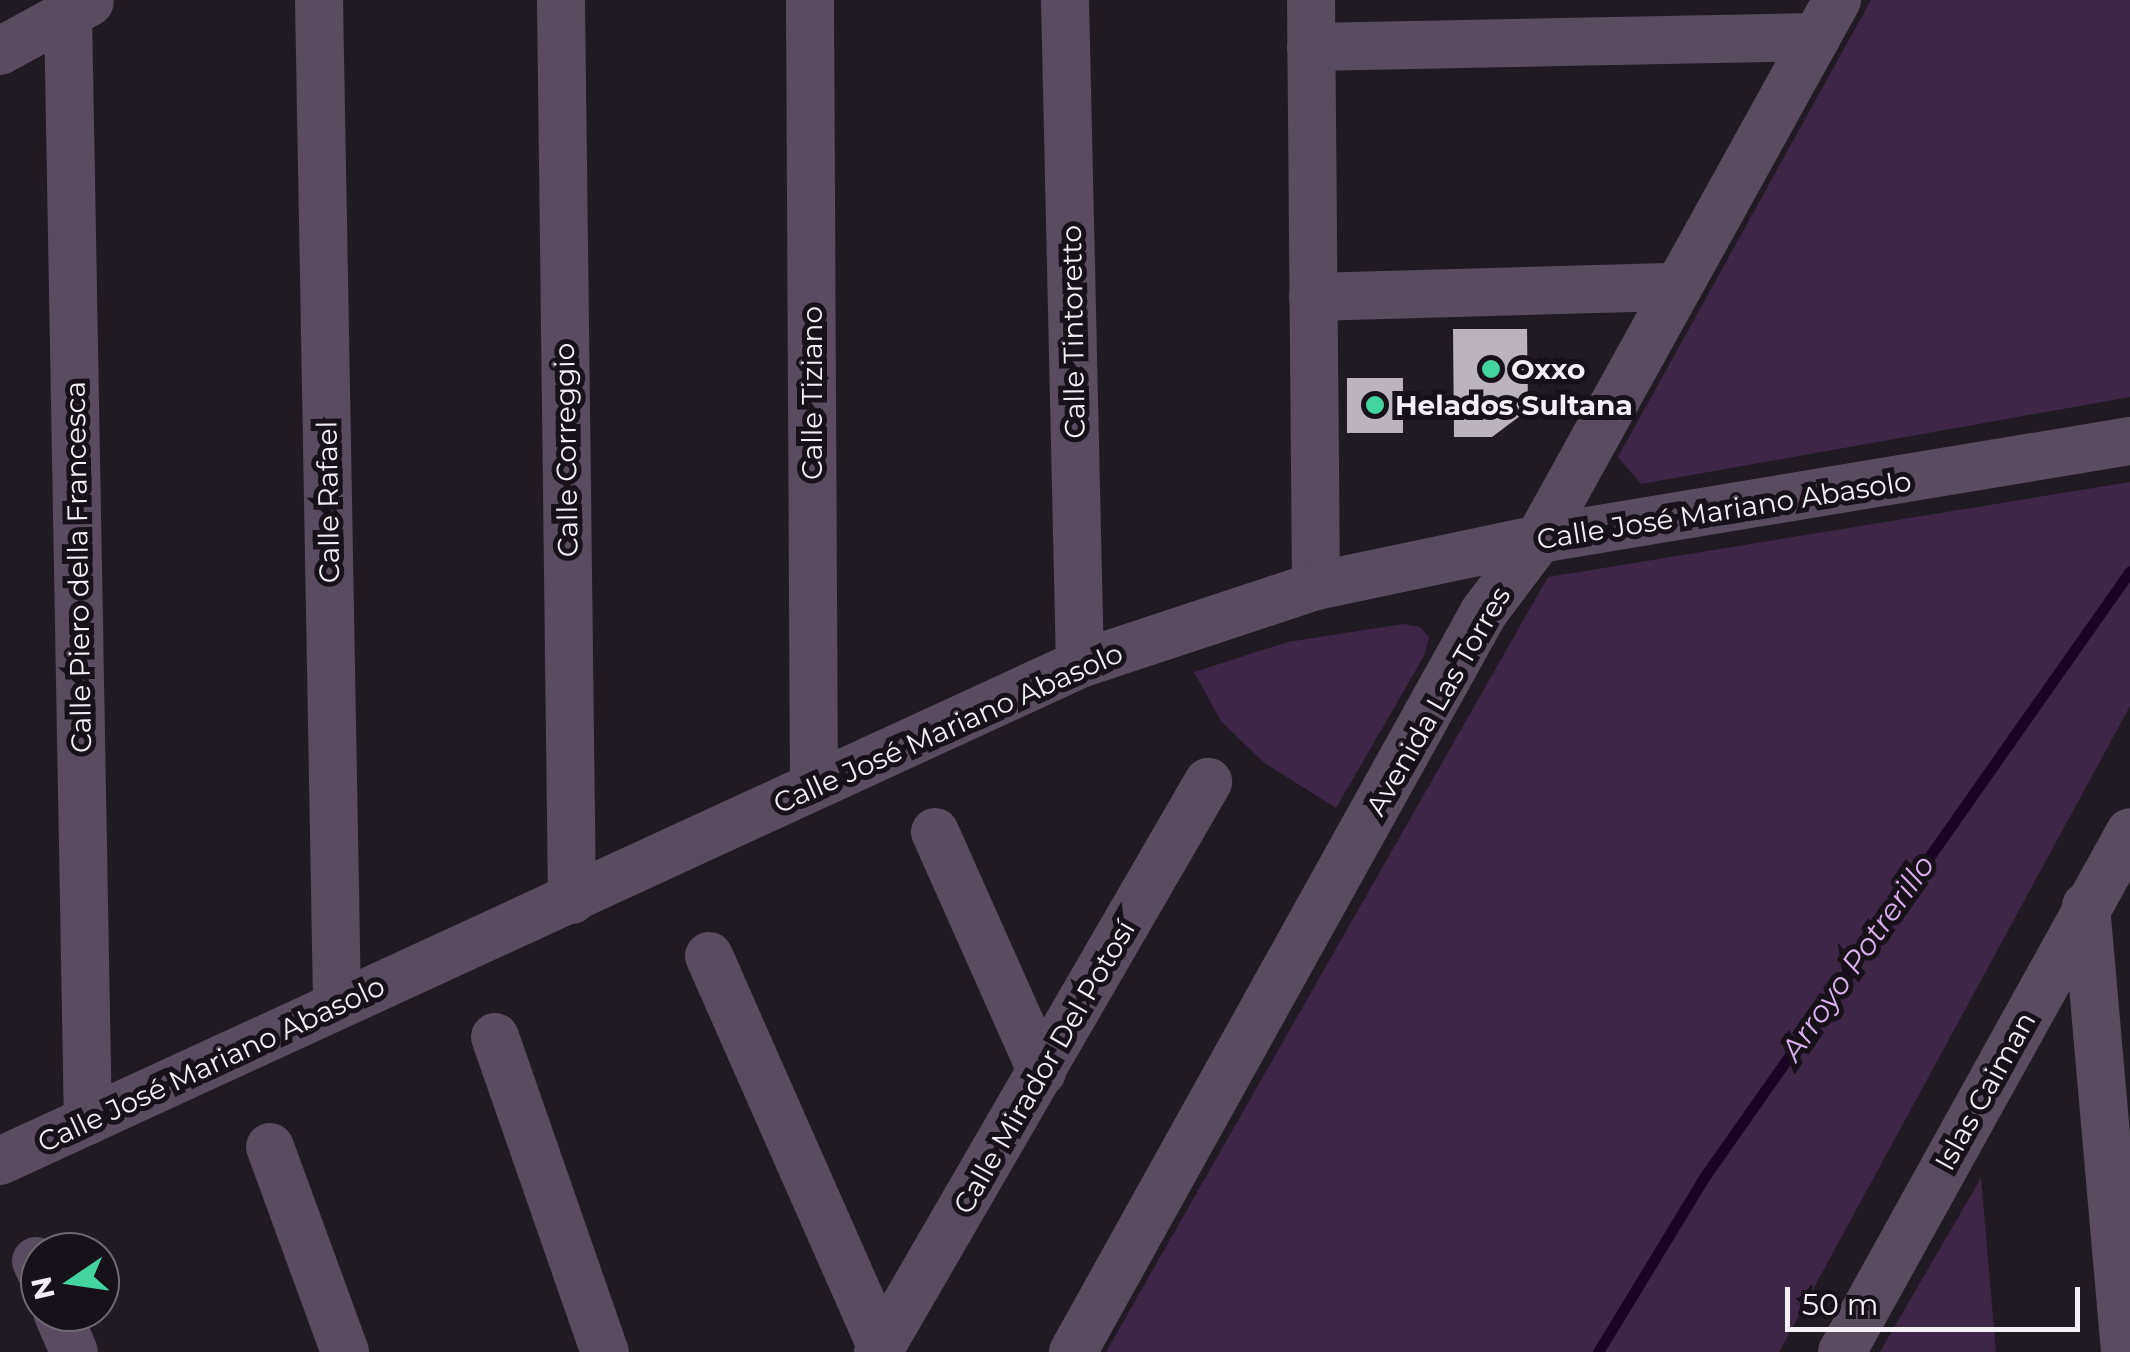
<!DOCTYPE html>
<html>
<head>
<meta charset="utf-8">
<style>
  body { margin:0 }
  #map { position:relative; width:2130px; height:1352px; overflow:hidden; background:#201b23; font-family:Montserrat,sans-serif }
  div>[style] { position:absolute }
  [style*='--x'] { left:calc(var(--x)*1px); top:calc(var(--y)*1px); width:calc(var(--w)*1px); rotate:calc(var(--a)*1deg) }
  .green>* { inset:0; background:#3d2648 }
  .stream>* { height:11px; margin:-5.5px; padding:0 5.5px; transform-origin:5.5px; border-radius:5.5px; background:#1a0324 }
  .building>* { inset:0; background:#bbb3be; transform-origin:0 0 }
  .street>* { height:48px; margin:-24px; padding:0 24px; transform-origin:24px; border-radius:24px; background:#584c5e }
  .dots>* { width:28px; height:28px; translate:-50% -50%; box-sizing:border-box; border:5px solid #171119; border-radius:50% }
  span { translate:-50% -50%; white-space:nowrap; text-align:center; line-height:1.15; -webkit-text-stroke:10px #171119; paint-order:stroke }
  .street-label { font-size:28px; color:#f3f0f5 }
  .poi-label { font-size:28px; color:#f3f0f5; font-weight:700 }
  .left { translate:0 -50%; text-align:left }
  .water-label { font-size:30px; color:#dbaff0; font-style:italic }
  .north { position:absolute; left:20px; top:1232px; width:100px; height:100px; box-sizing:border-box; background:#171119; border:2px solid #6f6a71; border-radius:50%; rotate:257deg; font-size:28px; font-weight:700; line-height:40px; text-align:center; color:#f3f0f5 }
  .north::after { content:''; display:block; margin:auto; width:35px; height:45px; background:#44d49f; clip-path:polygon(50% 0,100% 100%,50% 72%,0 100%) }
  .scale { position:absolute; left:1785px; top:1287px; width:295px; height:45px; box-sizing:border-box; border:5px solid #f3f0f5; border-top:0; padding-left:12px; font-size:30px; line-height:35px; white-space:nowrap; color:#f3f0f5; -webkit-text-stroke:8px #171119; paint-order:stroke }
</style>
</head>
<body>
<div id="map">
  <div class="green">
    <i style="clip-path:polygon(1871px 0,2130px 0,2130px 397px,1641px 484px,1618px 457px)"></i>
    <i style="clip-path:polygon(2130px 482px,2130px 706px,1779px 1352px,1106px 1352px,1548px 577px)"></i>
    <i style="clip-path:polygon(1403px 624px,1420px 627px,1429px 637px,1424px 656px,1336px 808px,1263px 762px,1221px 721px,1194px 672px,1288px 642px)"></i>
    <i style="clip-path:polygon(1981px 1178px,1996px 1352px,1880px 1352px,1885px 1343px)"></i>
  </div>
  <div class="stream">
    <i style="--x:1598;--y:1352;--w:206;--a:-58.7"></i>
    <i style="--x:1705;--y:1176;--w:739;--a:-54.91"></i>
  </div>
  <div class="building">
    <i style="clip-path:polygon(1453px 329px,1527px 329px,1528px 410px,1492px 437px,1454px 437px)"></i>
    <i style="left:1347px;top:378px;width:56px;height:55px"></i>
  </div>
  <div class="street">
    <i style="--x:319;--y:0;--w:1005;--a:88.97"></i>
    <i style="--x:561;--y:0;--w:900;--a:89.3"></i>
    <i style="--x:810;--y:0;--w:786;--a:89.71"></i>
    <i style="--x:1065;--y:0;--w:664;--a:88.71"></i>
    <i style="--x:1311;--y:0;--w:586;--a:89.51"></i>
    <i style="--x:68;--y:13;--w:1108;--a:88.97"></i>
    <i style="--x:1311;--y:47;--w:506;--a:-1.13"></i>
    <i style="--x:0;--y:51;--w:102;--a:-28.6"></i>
    <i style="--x:1313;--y:297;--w:365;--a:-1.6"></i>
    <i style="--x:935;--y:832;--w:263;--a:66"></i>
    <i style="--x:2086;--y:906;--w:448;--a:85"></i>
    <i style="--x:709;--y:956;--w:426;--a:66.2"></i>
    <i style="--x:495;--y:1037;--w:334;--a:70.8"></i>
    <i style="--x:270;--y:1147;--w:218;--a:69.9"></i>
    <i style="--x:0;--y:1161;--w:1189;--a:-24.71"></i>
    <i style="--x:1080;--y:664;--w:249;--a:-18.3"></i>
    <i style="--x:1316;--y:586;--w:228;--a:-11.9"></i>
    <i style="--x:1539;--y:539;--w:599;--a:-9.42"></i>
    <i style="--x:36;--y:1261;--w:10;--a:66"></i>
    <i style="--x:57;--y:1312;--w:43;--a:67"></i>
    <i style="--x:878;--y:1352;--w:659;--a:-59.93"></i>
    <i style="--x:1073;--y:1352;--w:846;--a:-60.95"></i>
    <i style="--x:1484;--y:612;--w:91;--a:-53"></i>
    <i style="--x:1539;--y:539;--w:616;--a:-61.06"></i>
    <i style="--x:1842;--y:1352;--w:594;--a:-61.02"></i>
  </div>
  <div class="dots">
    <i style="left:1491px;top:369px;background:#44d49f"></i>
    <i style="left:1375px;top:405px;background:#44d49f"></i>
  </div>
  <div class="street-label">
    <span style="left:1073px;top:332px;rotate:-91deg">Calle Tintoretto</span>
    <span style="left:812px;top:393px;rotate:-90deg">Calle Tiziano</span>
    <span style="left:566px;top:450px;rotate:-91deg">Calle Correggio</span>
    <span style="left:328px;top:502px;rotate:-91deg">Calle Rafael</span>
    <span style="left:1724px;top:510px;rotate:-9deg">Calle José Mariano Abasolo</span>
    <span style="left:78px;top:567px;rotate:-91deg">Calle Piero della Francesca</span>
    <span style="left:1438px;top:701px;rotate:-60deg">Avenida Las Torres</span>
    <span style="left:948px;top:728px;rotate:-24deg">Calle José Mariano Abasolo</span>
    <span style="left:211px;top:1064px;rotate:-25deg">Calle José Mariano Abasolo</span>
    <span style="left:1044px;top:1067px;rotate:-60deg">Calle Mirador Del Potosí</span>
    <span style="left:1985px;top:1091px;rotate:-61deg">Islas Caiman</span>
  </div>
  <div class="poi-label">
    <span class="left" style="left:1511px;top:369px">Oxxo</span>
    <span class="left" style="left:1395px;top:405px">Helados Sultana</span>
  </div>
  <div class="water-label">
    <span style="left:1858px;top:958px;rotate:-55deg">Arroyo Potrerillo</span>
  </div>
  <div class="north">N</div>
  <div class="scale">50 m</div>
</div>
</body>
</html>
